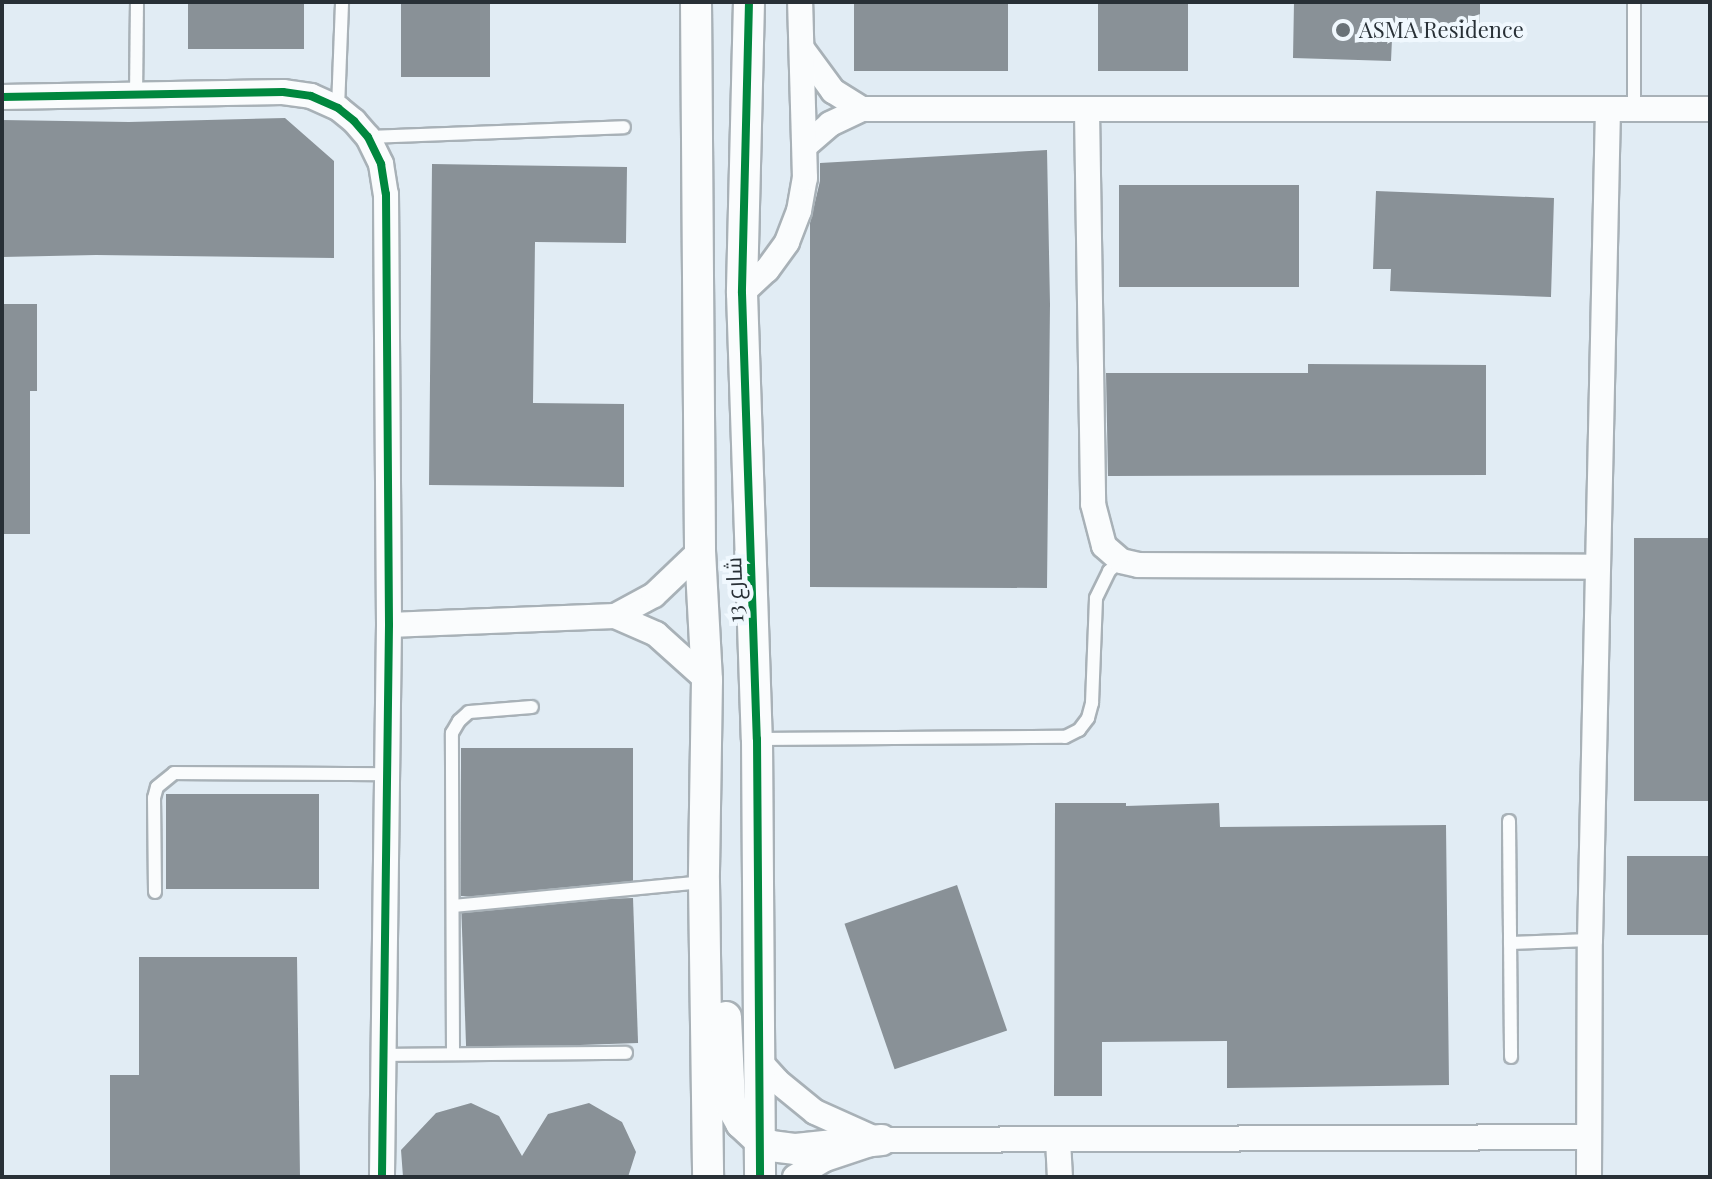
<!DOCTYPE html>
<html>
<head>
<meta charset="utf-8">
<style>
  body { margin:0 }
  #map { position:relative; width:1712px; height:1179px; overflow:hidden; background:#e1ecf4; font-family:"Playfair Display",Cairo,serif }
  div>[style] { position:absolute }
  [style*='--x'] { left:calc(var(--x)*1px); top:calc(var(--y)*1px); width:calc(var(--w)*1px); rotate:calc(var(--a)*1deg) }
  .building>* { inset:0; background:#899197; transform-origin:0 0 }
  .roads { filter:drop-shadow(2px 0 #a8b1b7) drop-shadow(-2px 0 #a8b1b7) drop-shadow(0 2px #a8b1b7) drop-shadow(0 -2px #a8b1b7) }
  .service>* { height:12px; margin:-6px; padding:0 6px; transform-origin:6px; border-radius:6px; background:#fafcfd }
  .minor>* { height:24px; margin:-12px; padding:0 12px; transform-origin:12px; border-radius:12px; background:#fafcfd }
  .tertiary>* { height:30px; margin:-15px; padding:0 15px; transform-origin:15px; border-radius:15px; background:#fafcfd }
  .cycleway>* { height:8px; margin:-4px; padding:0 4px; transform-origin:4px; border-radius:4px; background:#00873e }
  .dots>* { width:22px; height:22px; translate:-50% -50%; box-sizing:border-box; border:4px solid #f0f8fe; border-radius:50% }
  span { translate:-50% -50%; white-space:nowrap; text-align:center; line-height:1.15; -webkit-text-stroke:8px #f0f8fe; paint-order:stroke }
  .poi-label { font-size:22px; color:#283036 }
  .left { translate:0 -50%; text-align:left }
  .street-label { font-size:22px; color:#283036 }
  .frame { position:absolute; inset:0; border:4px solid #283036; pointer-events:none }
</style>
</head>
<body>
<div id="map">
  <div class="building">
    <i style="left:188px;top:2px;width:116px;height:47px"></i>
    <i style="left:401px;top:2px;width:89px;height:75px"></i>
    <i style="left:854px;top:2px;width:154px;height:69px"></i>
    <i style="left:1098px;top:2px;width:90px;height:69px"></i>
    <i style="clip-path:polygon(1294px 2px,1480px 2px,1480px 39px,1392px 39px,1391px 61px,1293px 58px)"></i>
    <i style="clip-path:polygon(285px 118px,334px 161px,334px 258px,96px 255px,2px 257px,2px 120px,129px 122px)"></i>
    <i style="clip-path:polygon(1047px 150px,1050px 304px,1047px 588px,810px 587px,810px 223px,820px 181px,820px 163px)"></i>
    <i style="clip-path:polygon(432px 164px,627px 167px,626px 243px,535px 242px,533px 403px,624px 404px,624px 487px,429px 485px)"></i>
    <i style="left:1119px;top:185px;width:180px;height:102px"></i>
    <i style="clip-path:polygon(1376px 191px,1554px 198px,1551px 297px,1390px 291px,1391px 269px,1373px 269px)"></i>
    <i style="clip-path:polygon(2px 304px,37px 304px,37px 391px,30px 391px,30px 534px,2px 534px)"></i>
    <i style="clip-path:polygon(1308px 364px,1486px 365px,1486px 475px,1108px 476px,1106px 373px,1308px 373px)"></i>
    <i style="left:1634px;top:538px;width:76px;height:263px"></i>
    <i style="left:461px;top:748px;width:172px;height:148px"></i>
    <i style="left:166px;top:794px;width:153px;height:95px"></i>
    <i style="clip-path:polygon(1055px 803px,1126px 803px,1126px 806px,1219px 803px,1220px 827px,1446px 825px,1449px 1085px,1227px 1088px,1227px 1041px,1102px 1042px,1102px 1096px,1054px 1096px)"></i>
    <i style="left:1627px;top:856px;width:83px;height:79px"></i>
    <i style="left:957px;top:885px;width:154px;height:119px;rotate:71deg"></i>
    <i style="left:633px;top:898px;width:145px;height:172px;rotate:88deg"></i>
    <i style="clip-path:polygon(139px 957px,297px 957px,300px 1176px,110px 1175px,110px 1075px,139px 1075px)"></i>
    <i style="clip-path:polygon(471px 1103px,499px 1116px,522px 1156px,548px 1114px,589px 1103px,622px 1122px,636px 1152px,628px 1177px,403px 1177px,401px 1150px,436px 1113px)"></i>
  </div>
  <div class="roads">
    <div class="service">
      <i style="--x:1634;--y:2;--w:108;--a:90"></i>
      <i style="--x:136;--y:97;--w:95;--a:-89.4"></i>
      <i style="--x:338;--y:108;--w:106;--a:-87.8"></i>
      <i style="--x:368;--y:137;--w:256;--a:-2.2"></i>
      <i style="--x:758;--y:739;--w:307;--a:-0.4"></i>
      <i style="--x:1065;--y:737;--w:16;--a:-27"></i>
      <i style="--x:1079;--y:730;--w:15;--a:-53"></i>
      <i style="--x:1088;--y:718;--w:16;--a:-75"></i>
      <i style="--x:1092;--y:703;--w:105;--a:-87.8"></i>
      <i style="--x:1096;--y:598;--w:30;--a:-64"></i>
      <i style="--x:1109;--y:571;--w:16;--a:-40"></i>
      <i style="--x:1509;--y:821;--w:236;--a:89.5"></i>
      <i style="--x:155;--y:892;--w:94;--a:-90.6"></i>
      <i style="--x:154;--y:798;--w:11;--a:-75"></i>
      <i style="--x:157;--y:787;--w:22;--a:-39"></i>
      <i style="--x:174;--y:773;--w:212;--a:0.3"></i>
      <i style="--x:454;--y:906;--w:251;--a:-5.5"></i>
      <i style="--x:1510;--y:943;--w:80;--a:-2.1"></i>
      <i style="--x:453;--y:1053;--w:320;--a:-90.2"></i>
      <i style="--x:452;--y:733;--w:14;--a:-60"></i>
      <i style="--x:459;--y:721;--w:13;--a:-42"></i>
      <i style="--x:469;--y:712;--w:63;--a:-4.5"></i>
      <i style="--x:383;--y:1055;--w:243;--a:-0.5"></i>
    </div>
    <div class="minor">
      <i style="--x:803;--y:50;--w:51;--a:53.8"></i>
      <i style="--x:833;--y:91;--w:34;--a:32"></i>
      <i style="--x:2;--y:97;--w:281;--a:-1"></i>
      <i style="--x:283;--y:92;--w:28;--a:8"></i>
      <i style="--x:311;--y:96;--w:30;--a:24"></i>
      <i style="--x:338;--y:108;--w:21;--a:39"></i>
      <i style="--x:354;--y:121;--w:21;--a:49"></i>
      <i style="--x:368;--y:137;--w:30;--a:64"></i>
      <i style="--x:381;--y:164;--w:30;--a:81"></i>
      <i style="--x:386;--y:194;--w:431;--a:89.6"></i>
      <i style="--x:389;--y:625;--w:552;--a:90.73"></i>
      <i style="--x:1087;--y:111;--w:393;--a:89.1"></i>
      <i style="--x:1093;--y:504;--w:43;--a:75.3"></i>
      <i style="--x:1104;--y:546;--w:23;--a:41"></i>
      <i style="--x:1121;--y:561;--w:18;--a:13"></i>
      <i style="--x:1139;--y:565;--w:459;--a:0.2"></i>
      <i style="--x:805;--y:146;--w:33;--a:-41"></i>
      <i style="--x:830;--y:124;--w:35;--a:-25"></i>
      <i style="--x:862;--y:109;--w:848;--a:0"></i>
      <i style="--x:742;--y:293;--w:34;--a:-43"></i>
      <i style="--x:767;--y:270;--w:34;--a:-54"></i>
      <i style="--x:787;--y:242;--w:33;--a:-69"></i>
      <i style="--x:799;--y:211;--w:34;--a:-80"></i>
      <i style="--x:805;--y:178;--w:176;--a:-91.6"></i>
      <i style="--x:615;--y:616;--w:45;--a:23.7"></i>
      <i style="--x:656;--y:634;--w:69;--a:42"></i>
      <i style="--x:389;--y:625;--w:226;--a:-2.3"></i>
      <i style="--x:615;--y:616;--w:44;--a:-28.3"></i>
      <i style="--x:654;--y:595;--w:64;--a:-43.7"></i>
      <i style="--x:761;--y:1063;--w:24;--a:48"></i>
      <i style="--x:777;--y:1081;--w:49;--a:39.2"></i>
      <i style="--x:815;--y:1112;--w:66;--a:24.2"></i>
      <i style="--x:1058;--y:1140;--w:37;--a:87"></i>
      <i style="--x:795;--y:1177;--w:35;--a:-31"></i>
      <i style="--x:825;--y:1159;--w:60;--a:-18.4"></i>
      <i style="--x:882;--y:1140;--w:707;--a:-0.24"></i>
      <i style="--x:1589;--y:1177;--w:237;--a:-89.8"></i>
      <i style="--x:1590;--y:940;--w:831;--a:-88.76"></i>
    </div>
    <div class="tertiary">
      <i style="--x:696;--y:2;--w:549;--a:89.58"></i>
      <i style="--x:700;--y:551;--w:129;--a:86.9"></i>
      <i style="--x:707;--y:680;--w:202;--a:90.9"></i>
      <i style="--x:704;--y:882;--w:295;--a:89.2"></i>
      <i style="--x:749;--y:2;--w:291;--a:91.4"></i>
      <i style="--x:742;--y:293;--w:446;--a:88.1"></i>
      <i style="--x:757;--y:739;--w:438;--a:89.6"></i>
      <i style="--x:726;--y:1017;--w:86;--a:87.3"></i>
      <i style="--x:730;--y:1103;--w:23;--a:61"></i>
      <i style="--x:741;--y:1123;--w:26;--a:43"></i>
      <i style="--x:760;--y:1141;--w:12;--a:24"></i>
      <i style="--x:771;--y:1146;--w:25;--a:7"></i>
      <i style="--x:796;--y:1149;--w:86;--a:-6"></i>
    </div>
  </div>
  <div class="cycleway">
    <i style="--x:749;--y:2;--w:291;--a:91.4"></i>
    <i style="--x:742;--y:293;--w:446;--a:88.1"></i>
    <i style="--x:757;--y:739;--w:438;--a:89.6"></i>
    <i style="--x:2;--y:97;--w:281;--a:-1"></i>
    <i style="--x:283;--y:92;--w:28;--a:8"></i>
    <i style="--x:311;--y:96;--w:30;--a:24"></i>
    <i style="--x:338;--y:108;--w:21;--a:39"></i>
    <i style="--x:354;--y:121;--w:21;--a:49"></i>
    <i style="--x:368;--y:137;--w:30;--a:64"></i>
    <i style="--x:381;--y:164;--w:30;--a:81"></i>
    <i style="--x:386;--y:194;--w:431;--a:89.6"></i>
    <i style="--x:389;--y:625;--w:552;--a:90.73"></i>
  </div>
  <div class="dots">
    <i style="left:1343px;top:30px;background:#697278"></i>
  </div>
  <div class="poi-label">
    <span class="left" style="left:1359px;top:30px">ASMA Residence</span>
  </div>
  <div class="street-label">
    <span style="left:734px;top:590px;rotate:-92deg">شارع 13</span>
  </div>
  <div class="frame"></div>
</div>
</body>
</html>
